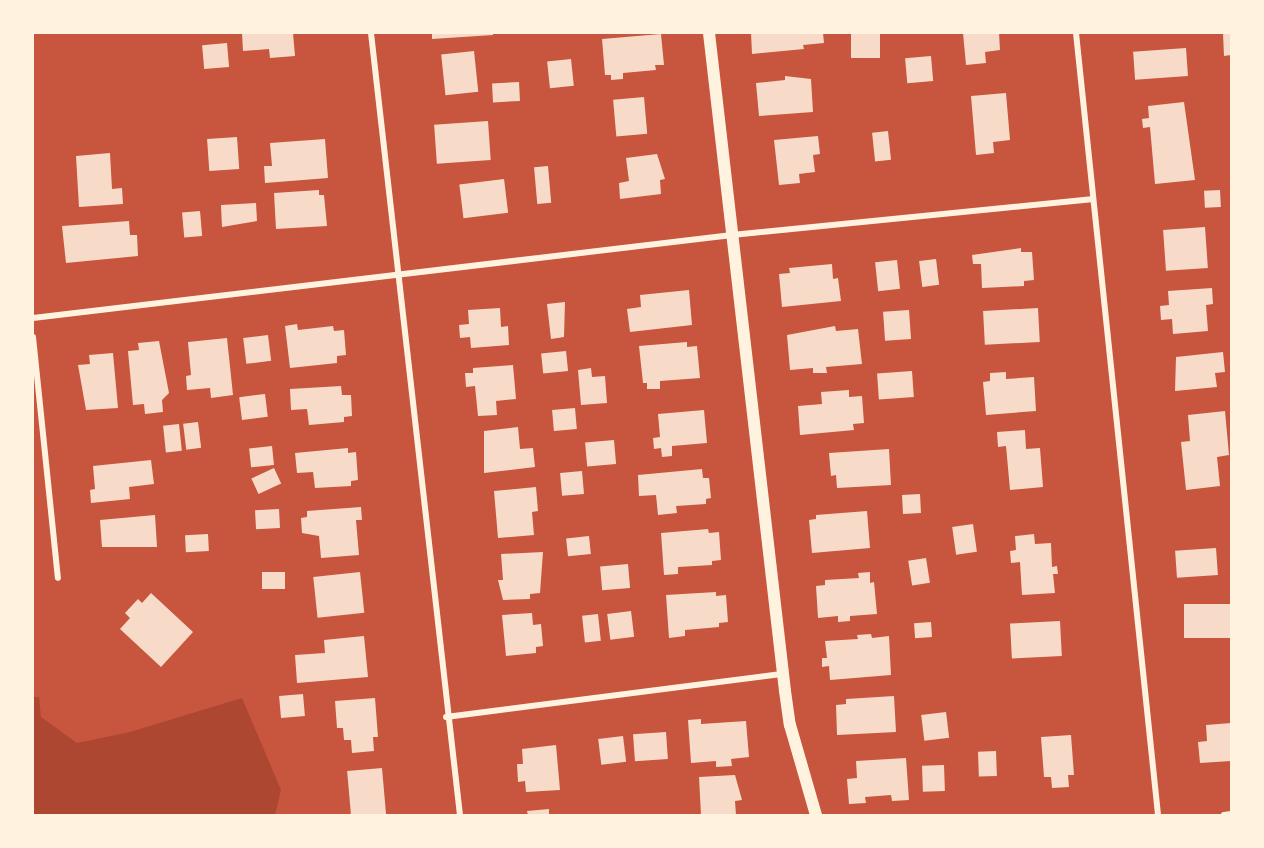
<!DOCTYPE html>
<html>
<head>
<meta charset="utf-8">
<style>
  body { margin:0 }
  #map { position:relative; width:1264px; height:848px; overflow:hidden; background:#c8553d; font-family:Jost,sans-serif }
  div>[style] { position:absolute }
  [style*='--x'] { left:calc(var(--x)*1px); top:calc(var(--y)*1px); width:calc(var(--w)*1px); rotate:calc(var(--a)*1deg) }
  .green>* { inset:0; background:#ae4732 }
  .building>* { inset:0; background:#f7dbc8; transform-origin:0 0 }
  .minor>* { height:6px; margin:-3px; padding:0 3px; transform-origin:3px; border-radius:3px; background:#fff3e0 }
  .secondary>* { height:12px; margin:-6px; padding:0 6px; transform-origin:6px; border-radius:6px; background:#fff3e0 }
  span { translate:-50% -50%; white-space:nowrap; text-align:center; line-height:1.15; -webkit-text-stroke:6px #fff3e0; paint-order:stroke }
  .frame { position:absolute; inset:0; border:34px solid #fff3e0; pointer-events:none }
</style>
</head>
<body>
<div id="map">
  <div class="green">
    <i style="clip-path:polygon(33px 697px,39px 697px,41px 717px,77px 743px,130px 732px,242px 698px,281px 790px,275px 815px,33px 815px)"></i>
  </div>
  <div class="building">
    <i style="clip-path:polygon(242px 33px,293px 33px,295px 56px,270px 58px,269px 49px,243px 51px)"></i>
    <i style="clip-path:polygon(432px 33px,493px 33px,493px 35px,432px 39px)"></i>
    <i style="clip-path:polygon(751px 33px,823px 33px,824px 43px,803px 45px,804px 49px,752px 54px)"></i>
    <i style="left:851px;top:33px;width:29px;height:25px"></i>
    <i style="clip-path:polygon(963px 33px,999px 33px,1000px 50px,985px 52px,986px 63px,966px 65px)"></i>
    <i style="clip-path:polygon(1223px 33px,1231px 33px,1231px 55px,1224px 56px)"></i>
    <i style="clip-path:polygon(661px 34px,664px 65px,655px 65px,656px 70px,623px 73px,623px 79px,611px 80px,611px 75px,605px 75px,602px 39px)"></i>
    <i style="left:227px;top:43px;width:24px;height:25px;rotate:85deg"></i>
    <i style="left:1186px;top:48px;width:28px;height:53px;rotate:86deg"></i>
    <i style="left:474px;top:51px;width:41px;height:33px;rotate:84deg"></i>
    <i style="left:931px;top:56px;width:25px;height:26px;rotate:85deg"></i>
    <i style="left:571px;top:59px;width:27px;height:24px;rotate:84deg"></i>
    <i style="clip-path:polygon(785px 76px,811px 79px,813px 112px,759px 116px,756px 83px,785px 80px)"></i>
    <i style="left:519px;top:82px;width:19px;height:27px;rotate:87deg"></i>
    <i style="clip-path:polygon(1006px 93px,1010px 140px,993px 142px,994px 153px,976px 155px,971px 96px)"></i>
    <i style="left:644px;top:97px;width:37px;height:31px;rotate:85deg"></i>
    <i style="clip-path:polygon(1184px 102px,1195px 180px,1155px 184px,1150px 127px,1143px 128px,1142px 119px,1149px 118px,1148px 106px)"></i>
    <i style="left:488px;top:121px;width:39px;height:54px;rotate:86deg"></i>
    <i style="left:888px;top:131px;width:29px;height:16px;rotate:84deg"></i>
    <i style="clip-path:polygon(818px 136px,820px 154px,813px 155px,815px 172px,799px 174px,800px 183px,779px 185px,774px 140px)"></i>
    <i style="left:237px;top:137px;width:32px;height:30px;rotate:86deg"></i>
    <i style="clip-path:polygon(325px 139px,328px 178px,265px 183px,264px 166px,272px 166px,270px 143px)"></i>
    <i style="clip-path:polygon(110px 153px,112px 189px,122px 188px,123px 204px,79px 207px,76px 156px)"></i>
    <i style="clip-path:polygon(657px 154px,665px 179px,660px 180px,661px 194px,620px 199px,619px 183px,629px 181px,626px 158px)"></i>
    <i style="left:548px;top:166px;width:37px;height:14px;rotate:85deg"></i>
    <i style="left:504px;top:179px;width:34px;height:45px;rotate:83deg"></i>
    <i style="clip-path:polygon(319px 190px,319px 195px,324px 195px,327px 226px,276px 229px,274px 193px)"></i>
    <i style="left:1220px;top:190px;width:17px;height:16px;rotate:87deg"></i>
    <i style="clip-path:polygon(256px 203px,257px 221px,222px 227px,221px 205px)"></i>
    <i style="left:200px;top:211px;width:25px;height:18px;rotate:85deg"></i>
    <i style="clip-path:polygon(129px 221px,130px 235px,137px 235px,138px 256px,66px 263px,62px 226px)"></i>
    <i style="left:1205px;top:227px;width:41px;height:42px;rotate:86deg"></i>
    <i style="clip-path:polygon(1021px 248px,1021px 252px,1032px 252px,1034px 280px,1024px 281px,1024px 286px,982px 288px,981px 264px,973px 264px,972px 255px)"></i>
    <i style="left:936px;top:259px;width:26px;height:17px;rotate:83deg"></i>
    <i style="left:897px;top:260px;width:29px;height:22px;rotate:84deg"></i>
    <i style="clip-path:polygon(832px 264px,833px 279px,838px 278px,841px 301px,782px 307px,779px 274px,790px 273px,789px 268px)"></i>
    <i style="clip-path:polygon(1212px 288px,1213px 304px,1206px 305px,1208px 331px,1173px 334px,1172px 319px,1161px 320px,1160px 306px,1169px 305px,1168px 291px)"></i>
    <i style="clip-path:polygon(689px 290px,692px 325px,630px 332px,627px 309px,641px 307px,640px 295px)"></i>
    <i style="clip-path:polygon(565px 302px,564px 337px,551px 339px,547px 304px)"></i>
    <i style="clip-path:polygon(500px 308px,501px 327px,508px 326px,509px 345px,471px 348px,470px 337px,460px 338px,459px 325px,469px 324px,468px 310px)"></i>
    <i style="left:1038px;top:308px;width:34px;height:55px;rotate:87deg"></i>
    <i style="left:909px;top:310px;width:29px;height:26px;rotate:86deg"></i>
    <i style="clip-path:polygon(297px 324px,298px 330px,333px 326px,334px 331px,344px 330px,346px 355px,337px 356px,337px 363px,290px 368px,285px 326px)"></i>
    <i style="clip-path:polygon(835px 326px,836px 331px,858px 329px,862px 364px,826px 367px,827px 373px,813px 373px,813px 368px,790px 370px,787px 335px)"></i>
    <i style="left:268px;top:335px;width:26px;height:25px;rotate:83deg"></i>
    <i style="clip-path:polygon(227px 338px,233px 395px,211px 398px,210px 388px,187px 390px,186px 376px,191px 375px,188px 342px)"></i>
    <i style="clip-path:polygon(159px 341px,169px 393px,162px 400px,163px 412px,145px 414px,144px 404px,133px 405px,128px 351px,139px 350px,138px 343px)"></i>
    <i style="clip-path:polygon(687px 342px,687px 347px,697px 346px,700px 378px,660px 381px,660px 389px,647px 389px,647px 383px,643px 383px,639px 346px)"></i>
    <i style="left:566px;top:351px;width:20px;height:25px;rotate:84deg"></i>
    <i style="clip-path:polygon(1223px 352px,1225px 372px,1215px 373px,1217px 387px,1175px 391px,1176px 357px)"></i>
    <i style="clip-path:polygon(113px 353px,118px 408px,86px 410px,78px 365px,90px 364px,89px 355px)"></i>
    <i style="clip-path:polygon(513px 365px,516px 399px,496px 401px,497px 415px,478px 416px,475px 386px,466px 387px,465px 373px,473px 373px,473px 368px)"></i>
    <i style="clip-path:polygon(591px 368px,592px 377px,605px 376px,607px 403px,581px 405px,578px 370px)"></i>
    <i style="left:912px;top:371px;width:26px;height:35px;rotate:86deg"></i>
    <i style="clip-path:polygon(1006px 372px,1006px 379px,1034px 377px,1036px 411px,986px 415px,983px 382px,990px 381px,990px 373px)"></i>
    <i style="clip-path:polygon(341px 386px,342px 395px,351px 395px,352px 416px,344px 417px,344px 422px,309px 425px,307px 409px,291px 410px,290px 389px)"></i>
    <i style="clip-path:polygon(849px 390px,849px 397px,862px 396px,864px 423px,853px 424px,854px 430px,800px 435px,798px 406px,822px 404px,821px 392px)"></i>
    <i style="left:265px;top:394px;width:23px;height:26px;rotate:83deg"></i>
    <i style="left:575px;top:408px;width:21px;height:23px;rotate:85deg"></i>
    <i style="clip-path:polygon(704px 410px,707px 443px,672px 446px,672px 456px,662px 457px,661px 448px,654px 449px,653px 438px,660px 437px,658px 414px)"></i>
    <i style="clip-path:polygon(1225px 411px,1229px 455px,1217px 457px,1220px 486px,1186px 490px,1181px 442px,1190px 441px,1188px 415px)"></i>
    <i style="left:198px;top:422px;width:26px;height:15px;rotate:83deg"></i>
    <i style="left:179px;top:424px;width:27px;height:16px;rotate:84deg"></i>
    <i style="clip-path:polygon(518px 427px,520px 449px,533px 448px,535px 467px,484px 473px,484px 431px)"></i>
    <i style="clip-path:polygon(1025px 430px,1026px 449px,1040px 448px,1043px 487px,1010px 490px,1006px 446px,998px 447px,997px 432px)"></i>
    <i style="left:614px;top:440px;width:24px;height:29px;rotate:85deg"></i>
    <i style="left:272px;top:446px;width:19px;height:23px;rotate:84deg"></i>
    <i style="clip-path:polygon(348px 448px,348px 453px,356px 452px,358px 480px,351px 481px,351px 486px,315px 488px,313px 472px,297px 473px,295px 453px)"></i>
    <i style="clip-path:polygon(889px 449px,891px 485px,837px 488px,836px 475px,831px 476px,829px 453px)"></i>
    <i style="clip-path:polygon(151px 460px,154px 484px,129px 487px,130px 499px,91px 503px,90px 490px,95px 489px,93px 466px)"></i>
    <i style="left:274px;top:468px;width:17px;height:25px;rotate:65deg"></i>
    <i style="clip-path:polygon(702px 469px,703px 478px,709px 478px,711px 498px,706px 499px,706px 504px,676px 506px,677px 513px,658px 515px,656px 495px,639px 496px,638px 475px)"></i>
    <i style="left:582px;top:471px;width:23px;height:22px;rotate:85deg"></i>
    <i style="clip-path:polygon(536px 487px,538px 511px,532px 512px,534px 535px,498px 538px,494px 491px)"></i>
    <i style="left:920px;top:494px;width:19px;height:18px;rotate:87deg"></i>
    <i style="clip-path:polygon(361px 507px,362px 520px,356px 520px,359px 555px,321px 558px,319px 536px,302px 533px,301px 518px,307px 517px,307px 511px)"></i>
    <i style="left:279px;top:509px;width:19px;height:24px;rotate:87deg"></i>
    <i style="clip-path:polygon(867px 511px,870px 548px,812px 553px,809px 520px,816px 519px,816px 515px)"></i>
    <i style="clip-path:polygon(155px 515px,157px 547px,102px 547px,100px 520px)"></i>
    <i style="left:973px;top:524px;width:28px;height:21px;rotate:82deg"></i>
    <i style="clip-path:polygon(708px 529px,709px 533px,719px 532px,721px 560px,712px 561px,712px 565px,678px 567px,678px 574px,664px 575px,661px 533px)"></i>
    <i style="left:208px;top:534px;width:17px;height:23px;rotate:87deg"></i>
    <i style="clip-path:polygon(1034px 534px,1035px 544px,1051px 543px,1052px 567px,1057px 566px,1058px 574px,1053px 574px,1055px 593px,1022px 595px,1020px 562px,1011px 563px,1010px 551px,1016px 550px,1015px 536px)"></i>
    <i style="left:589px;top:536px;width:18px;height:23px;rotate:84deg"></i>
    <i style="left:1216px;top:548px;width:27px;height:41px;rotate:86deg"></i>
    <i style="clip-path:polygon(543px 552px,540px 593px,530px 594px,530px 599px,503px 600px,498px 580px,503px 580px,501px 554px)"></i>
    <i style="left:926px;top:558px;width:25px;height:18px;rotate:81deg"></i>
    <i style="left:628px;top:564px;width:24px;height:28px;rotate:85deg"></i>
    <i style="left:262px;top:572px;width:23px;height:17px"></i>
    <i style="left:360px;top:572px;width:41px;height:47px;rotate:84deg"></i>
    <i style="clip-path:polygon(870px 572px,870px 583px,874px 582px,877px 614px,850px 616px,850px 621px,838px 622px,838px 616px,818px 618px,816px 586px,825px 585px,825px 580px,859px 578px,858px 573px)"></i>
    <i style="clip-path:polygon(716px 592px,716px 596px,726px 595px,728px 622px,719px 623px,719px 627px,685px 630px,685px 636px,669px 638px,666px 595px)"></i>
    <i style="clip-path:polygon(151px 593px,193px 632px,161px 667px,120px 629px,130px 618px,125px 613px,138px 599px,142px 603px)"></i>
    <i style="left:1231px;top:604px;width:34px;height:47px;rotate:90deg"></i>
    <i style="left:631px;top:611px;width:26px;height:24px;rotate:83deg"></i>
    <i style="clip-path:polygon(532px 613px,533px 625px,541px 624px,543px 646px,536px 647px,536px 653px,506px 656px,502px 615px)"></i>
    <i style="left:598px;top:614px;width:27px;height:16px;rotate:84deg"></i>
    <i style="left:1060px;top:621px;width:35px;height:50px;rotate:87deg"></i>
    <i style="left:931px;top:622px;width:15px;height:17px;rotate:86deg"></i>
    <i style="clip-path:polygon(871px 634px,872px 638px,889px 636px,891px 675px,830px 680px,829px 666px,822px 667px,822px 658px,827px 658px,825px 641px,858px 639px,857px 635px)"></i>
    <i style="clip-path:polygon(364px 636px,368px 677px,297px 683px,295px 655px,325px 653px,324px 640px)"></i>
    <i style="left:303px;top:694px;width:22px;height:24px;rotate:85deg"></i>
    <i style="clip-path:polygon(894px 696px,896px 732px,837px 735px,836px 705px,846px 704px,846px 699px)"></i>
    <i style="clip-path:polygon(375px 698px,378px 737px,373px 737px,374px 751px,352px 753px,351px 740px,344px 740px,343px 728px,337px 728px,335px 701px)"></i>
    <i style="left:946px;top:712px;width:26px;height:25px;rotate:83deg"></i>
    <i style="clip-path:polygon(701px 719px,701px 724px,746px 721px,749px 757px,731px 759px,732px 766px,716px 767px,716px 761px,691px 763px,688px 720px)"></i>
    <i style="clip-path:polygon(1231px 723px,1231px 761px,1200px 763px,1198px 742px,1207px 741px,1206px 725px)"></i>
    <i style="left:666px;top:732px;width:27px;height:33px;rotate:86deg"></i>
    <i style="clip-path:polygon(1071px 735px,1074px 775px,1068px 775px,1069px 787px,1052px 788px,1051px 777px,1044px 777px,1041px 737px)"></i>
    <i style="left:623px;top:736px;width:26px;height:25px;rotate:83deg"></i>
    <i style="clip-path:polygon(556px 745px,560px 790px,526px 792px,525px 781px,518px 782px,517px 764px,523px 764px,522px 749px)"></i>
    <i style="left:996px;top:751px;width:25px;height:18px;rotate:88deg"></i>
    <i style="clip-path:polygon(906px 758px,909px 800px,892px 801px,891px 795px,865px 797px,866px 803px,849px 804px,847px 779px,857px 778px,856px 761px)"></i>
    <i style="left:944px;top:765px;width:26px;height:22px;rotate:88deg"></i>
    <i style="left:382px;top:768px;width:47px;height:35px;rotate:85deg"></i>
    <i style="clip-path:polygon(735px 775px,742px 800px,735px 801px,736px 815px,701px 815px,699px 777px)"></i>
    <i style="clip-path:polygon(549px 809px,549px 815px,528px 815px,527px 811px)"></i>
  </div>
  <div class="minor">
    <i style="--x:371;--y:33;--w:787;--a:83.51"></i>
    <i style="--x:1076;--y:33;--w:786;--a:84.01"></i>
    <i style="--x:33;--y:318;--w:704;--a:-6.77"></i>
    <i style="--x:732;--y:235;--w:361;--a:-5.7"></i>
    <i style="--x:33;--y:337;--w:242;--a:84.1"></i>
    <i style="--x:446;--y:717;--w:340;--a:-7.3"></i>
    <i style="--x:1224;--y:815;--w:7;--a:-8"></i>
  </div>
  <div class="secondary">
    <i style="--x:709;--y:33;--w:662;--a:83.41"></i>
    <i style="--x:785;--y:691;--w:34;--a:82"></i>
    <i style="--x:790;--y:725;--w:94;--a:73.9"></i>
  </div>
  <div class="frame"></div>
</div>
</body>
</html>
